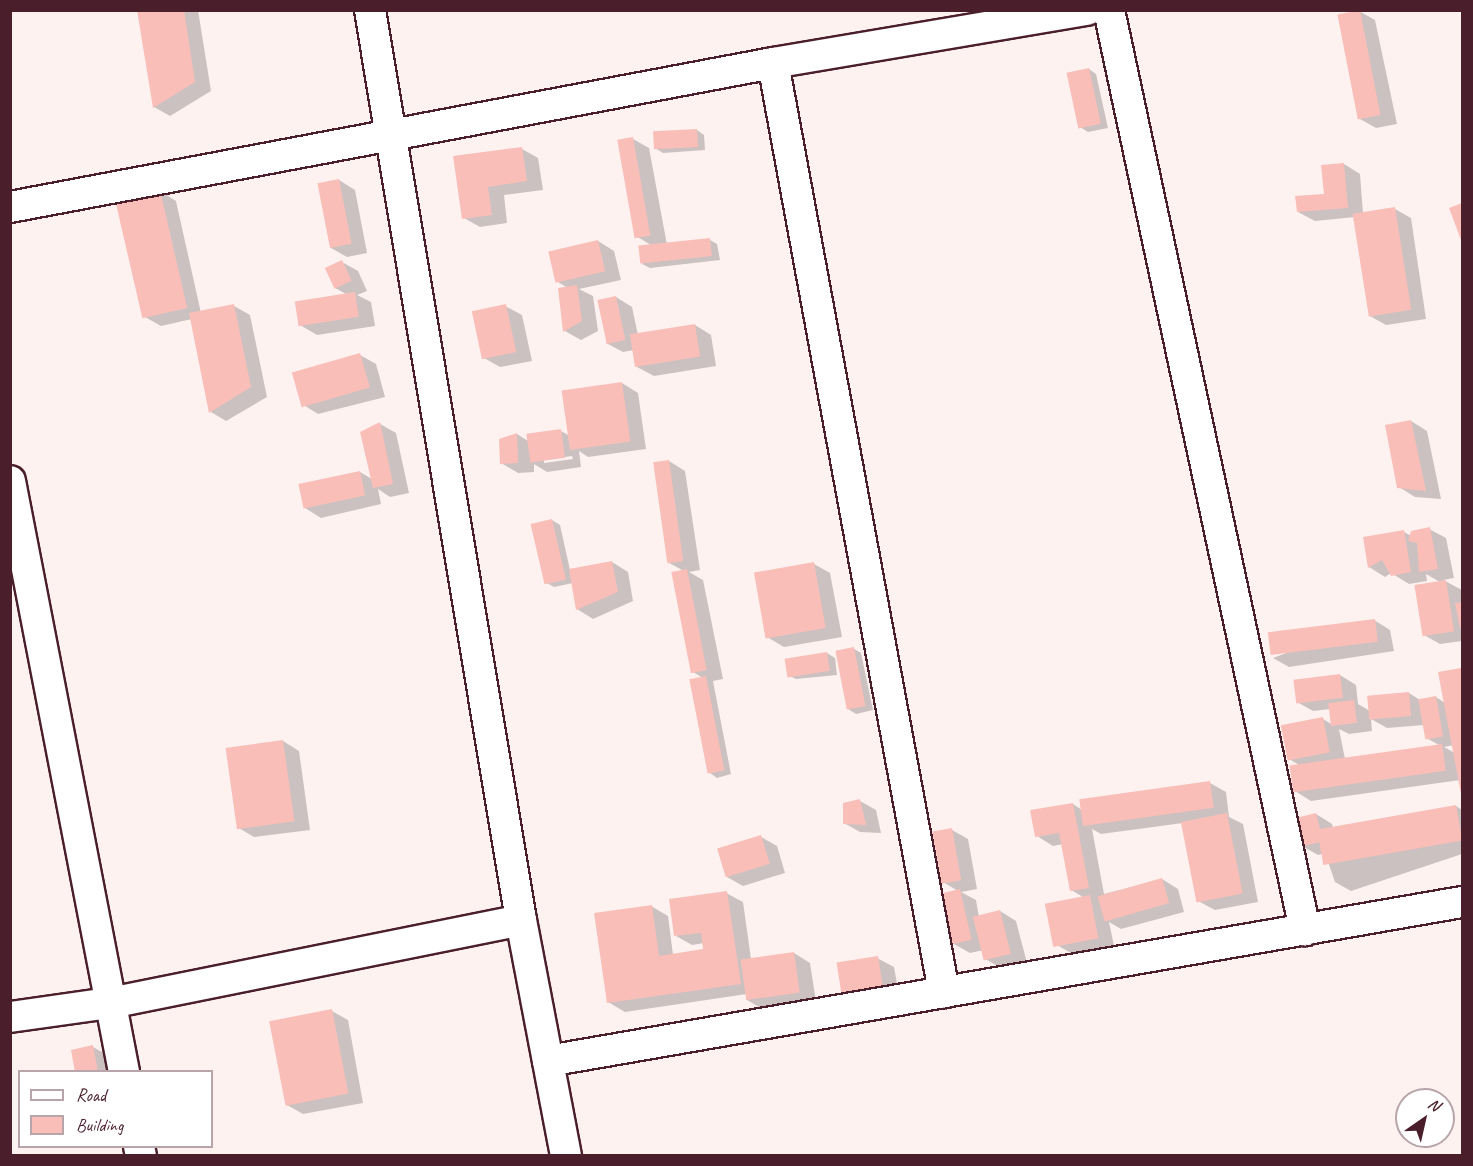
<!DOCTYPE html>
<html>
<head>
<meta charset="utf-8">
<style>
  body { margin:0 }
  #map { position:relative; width:1473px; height:1166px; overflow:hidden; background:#fef2f1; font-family:Caveat,sans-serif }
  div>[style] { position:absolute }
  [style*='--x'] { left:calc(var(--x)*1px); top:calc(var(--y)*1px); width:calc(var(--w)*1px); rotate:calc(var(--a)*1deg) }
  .shadow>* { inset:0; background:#0003 }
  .building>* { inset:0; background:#fabeb8; transform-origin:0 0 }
  .roads { filter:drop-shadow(2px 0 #4a1f2b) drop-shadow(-2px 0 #4a1f2b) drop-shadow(0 2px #4a1f2b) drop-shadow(0 -2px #4a1f2b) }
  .street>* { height:30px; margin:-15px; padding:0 15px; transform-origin:15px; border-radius:15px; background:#fff }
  span { translate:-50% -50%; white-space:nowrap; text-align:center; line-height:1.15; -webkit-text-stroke:6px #fff; paint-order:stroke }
  .frame { position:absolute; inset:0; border:12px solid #4a1f2b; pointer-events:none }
  .legend { position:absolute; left:18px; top:1070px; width:195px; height:78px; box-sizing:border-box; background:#fff; border:2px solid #b7a5aa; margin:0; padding:8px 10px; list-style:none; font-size:18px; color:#4a1f2b }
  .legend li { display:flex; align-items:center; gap:12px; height:30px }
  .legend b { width:30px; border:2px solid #b7a5aa }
  .north { position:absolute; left:1395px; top:1088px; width:60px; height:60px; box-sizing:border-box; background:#fff; border:2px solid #b7a5aa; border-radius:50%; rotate:34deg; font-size:16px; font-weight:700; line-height:24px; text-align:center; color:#4a1f2b }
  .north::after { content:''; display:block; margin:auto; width:21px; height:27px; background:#4a1f2b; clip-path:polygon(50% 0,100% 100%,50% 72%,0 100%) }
</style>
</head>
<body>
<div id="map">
  <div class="shadow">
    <i style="clip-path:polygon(138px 10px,198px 10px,211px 91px,170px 116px,154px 107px)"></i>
    <i style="clip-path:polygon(1359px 11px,1375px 20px,1397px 124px,1376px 128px,1360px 119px)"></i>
    <i style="clip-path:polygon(1089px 69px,1096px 74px,1108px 128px,1088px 132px,1080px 127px)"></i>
    <i style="clip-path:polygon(697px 130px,704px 135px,705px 150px,663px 153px,655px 148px)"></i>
    <i style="clip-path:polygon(633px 139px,649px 148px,667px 245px,710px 240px,717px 244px,720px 260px,650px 268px,642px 264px,654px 247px,636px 236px)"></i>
    <i style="clip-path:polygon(522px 149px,538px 158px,543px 190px,504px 195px,507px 223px,480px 227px,464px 218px,455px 158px)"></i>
    <i style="clip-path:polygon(1344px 164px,1360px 174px,1363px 213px,1395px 209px,1411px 218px,1426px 319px,1386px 325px,1370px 316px,1355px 217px,1315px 221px,1298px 212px,1325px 196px)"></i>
    <i style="clip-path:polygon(339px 180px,355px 190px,367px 253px,347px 257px,331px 248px)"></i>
    <i style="clip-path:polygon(160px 191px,176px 201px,201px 313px,234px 306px,250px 315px,267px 397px,226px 421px,211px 412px,192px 319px,161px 326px,145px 317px)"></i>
    <i style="clip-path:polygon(598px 241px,614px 251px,621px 280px,579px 289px,593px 296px,598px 331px,581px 340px,565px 331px,560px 289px,568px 288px,556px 281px)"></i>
    <i style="clip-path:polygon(342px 262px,358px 271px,367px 291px,357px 295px,371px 302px,375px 326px,317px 335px,300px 325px,346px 294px,335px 288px)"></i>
    <i style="clip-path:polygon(616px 297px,632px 307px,638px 335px,695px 325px,711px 335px,716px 366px,654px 376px,637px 367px,634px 350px,623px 352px,606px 343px)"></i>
    <i style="clip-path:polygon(505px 306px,522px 315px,532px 361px,500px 367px,484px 358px)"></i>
    <i style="clip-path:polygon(360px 355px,376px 364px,385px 397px,318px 414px,302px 404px)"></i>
    <i style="clip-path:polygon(evenodd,622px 383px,638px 393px,646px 449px,588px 457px,579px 451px,581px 467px,547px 472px,534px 464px,534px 472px,518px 473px,501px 463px,517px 434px,528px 441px,561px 431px,570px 436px,622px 383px,572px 456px,573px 459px,544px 463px,544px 460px,572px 456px)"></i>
    <i style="clip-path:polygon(1411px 421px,1427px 431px,1441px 499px,1415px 497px,1399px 487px)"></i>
    <i style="clip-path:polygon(380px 424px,396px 433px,409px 493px,390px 497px,378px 489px,381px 504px,321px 518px,305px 508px,360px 472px,372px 479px)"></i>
    <i style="clip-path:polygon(669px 461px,685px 471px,700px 570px,689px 572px,703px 580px,723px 679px,713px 681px,731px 774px,717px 778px,710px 773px,703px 678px,693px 672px,684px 571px,669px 563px)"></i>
    <i style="clip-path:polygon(552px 520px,560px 525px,570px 570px,612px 562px,628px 572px,633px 601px,593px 619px,577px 609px,573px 583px,554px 587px,547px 583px)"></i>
    <i style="clip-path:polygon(1429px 529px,1446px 538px,1454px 578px,1443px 580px,1462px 590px,1462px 641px,1440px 644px,1424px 635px,1440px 582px,1426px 574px,1427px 581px,1409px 584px,1391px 573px,1385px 577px,1369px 567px,1365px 538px,1404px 532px,1411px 536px)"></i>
    <i style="clip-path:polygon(814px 564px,830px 573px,842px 637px,784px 647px,767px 637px)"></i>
    <i style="clip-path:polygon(1374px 620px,1390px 630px,1394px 651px,1289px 667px,1273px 658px)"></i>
    <i style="clip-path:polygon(854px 649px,861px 653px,873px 710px,856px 714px,848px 709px)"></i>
    <i style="clip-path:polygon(827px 653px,835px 658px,837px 675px,796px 679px,788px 675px)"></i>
    <i style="clip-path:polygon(evenodd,1461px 669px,1462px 791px,1460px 780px,1311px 801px,1295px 791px,1299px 765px,1289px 759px,1323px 719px,1333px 725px,1330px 709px,1313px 711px,1297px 702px,1340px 675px,1356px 685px,1358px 704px,1370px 711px,1409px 693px,1420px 700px,1436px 697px,1445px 703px,1439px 673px,1461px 669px,1371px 719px,1387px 728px,1424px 725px,1426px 738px,1441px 746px,1345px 759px,1339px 729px,1349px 734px,1372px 731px,1371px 719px,1461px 669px,1454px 745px,1455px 753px,1444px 747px,1454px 745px)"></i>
    <i style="clip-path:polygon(283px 741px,299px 751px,310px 830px,254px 837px,237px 827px)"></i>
    <i style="clip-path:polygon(1210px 783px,1226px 792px,1229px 817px,1243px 824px,1258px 902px,1215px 910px,1198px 901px,1183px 823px,1101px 834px,1092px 829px,1104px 894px,1162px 879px,1178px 889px,1184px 912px,1121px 929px,1109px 922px,1114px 946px,1071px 953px,1055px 944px,1083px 897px,1071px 890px,1063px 844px,1053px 846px,1037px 836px,1073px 804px,1082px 810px)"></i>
    <i style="clip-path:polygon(860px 801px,876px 810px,881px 833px,860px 832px,844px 823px)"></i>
    <i style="clip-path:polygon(1456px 806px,1462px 810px,1462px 854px,1351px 891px,1335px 882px,1325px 853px,1318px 855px,1302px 846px,1316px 814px,1332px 824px,1337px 845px)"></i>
    <i style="clip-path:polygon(952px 830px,968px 839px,977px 889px,961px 892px,976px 900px,979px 917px,1000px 911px,1016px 921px,1027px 963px,1003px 969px,987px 960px,984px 950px,970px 953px,954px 944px,958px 891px,943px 882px)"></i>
    <i style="clip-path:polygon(761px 837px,777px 846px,785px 873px,743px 886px,727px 877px)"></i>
    <i style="clip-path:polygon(726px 893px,743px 902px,751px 959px,794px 953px,810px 963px,816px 1002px,764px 1010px,747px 1000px,747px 994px,625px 1012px,608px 1002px,651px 906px,668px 916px,673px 955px,705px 950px,704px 943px,692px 945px,676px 936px)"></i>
    <i style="clip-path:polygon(877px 958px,894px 967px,899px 995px,860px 1001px,844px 992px)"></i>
    <i style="clip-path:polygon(332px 1011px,348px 1020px,363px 1103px,303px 1114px,287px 1105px)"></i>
    <i style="clip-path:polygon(93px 1047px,109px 1056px,112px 1072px,77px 1072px)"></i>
  </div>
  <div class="building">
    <i style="clip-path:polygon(137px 10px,184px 10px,195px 82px,153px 108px)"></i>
    <i style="left:1360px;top:10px;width:107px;height:23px;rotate:79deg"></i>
    <i style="left:1089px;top:68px;width:57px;height:23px;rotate:78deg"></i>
    <i style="left:697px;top:129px;width:18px;height:44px;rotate:87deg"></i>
    <i style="left:633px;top:137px;width:100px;height:16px;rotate:80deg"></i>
    <i style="clip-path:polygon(522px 147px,527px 181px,488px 187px,492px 215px,462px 219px,453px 156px)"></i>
    <i style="clip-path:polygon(1344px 163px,1348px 208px,1297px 212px,1295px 196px,1324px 194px,1321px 165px)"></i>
    <i style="left:339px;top:179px;width:66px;height:22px;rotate:79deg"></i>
    <i style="left:160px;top:190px;width:121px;height:46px;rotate:77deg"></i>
    <i style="clip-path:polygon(1462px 203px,1462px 239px,1461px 240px,1449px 208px)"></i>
    <i style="left:1395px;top:207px;width:104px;height:43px;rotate:81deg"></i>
    <i style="left:710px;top:238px;width:18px;height:72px;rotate:84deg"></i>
    <i style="left:598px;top:240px;width:32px;height:51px;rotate:77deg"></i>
    <i style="left:342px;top:260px;width:23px;height:19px;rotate:65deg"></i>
    <i style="clip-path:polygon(577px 285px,582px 321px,563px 332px,558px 288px)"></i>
    <i style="left:355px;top:292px;width:25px;height:61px;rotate:81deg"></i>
    <i style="left:616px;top:296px;width:45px;height:19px;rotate:78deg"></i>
    <i style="clip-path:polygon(234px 304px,251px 387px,209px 413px,189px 313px)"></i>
    <i style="left:506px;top:304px;width:49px;height:35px;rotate:78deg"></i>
    <i style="left:695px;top:324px;width:33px;height:66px;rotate:81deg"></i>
    <i style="left:360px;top:353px;width:36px;height:71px;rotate:74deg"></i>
    <i style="left:622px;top:382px;width:60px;height:61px;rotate:82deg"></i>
    <i style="clip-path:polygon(1411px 420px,1426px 491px,1397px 488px,1385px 425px)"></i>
    <i style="clip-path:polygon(380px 422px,393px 484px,373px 488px,360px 432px)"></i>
    <i style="left:561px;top:429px;width:29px;height:35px;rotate:82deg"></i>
    <i style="clip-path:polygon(517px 433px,518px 463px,500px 464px,499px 439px)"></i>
    <i style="left:669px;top:460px;width:102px;height:16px;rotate:82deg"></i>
    <i style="left:360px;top:471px;width:25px;height:63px;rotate:78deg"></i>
    <i style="left:552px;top:519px;width:62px;height:22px;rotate:77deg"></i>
    <i style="clip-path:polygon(1430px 527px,1438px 569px,1419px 572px,1417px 543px,1408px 541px,1411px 531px)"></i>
    <i style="clip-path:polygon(1404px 530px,1411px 572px,1391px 576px,1382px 560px,1368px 568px,1363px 537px)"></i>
    <i style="clip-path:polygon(612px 561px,618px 592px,576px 610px,569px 569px)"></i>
    <i style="left:814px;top:562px;width:67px;height:61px;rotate:80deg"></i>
    <i style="left:687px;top:569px;width:103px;height:16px;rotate:79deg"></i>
    <i style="left:1446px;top:580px;width:52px;height:32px;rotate:81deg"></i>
    <i style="clip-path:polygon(1462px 602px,1462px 627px,1460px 628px,1455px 603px)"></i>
    <i style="left:1375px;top:619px;width:23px;height:108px;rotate:83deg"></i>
    <i style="left:854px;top:647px;width:60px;height:19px;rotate:79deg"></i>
    <i style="left:827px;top:652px;width:19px;height:43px;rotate:81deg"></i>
    <i style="clip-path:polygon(1461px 668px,1462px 794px,1461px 794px,1438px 672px)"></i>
    <i style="left:1340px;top:674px;width:24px;height:47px;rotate:83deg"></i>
    <i style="left:706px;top:676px;width:96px;height:17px;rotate:79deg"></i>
    <i style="left:1409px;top:692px;width:24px;height:42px;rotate:85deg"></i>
    <i style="left:1436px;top:696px;width:41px;height:18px;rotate:80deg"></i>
    <i style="left:1354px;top:700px;width:23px;height:26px;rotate:83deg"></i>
    <i style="left:1323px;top:717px;width:36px;height:43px;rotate:79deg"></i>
    <i style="left:283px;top:740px;width:82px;height:58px;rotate:82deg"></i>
    <i style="left:1442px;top:744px;width:27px;height:154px;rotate:82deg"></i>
    <i style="left:1210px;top:781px;width:27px;height:132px;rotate:82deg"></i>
    <i style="clip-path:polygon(860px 799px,866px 825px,843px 824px,843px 803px)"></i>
    <i style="clip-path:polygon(1073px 803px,1089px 888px,1070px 891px,1059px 833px,1035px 837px,1030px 810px)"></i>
    <i style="left:1456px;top:805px;width:36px;height:141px;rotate:80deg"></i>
    <i style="left:1227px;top:813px;width:82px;height:47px;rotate:79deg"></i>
    <i style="left:1316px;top:813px;width:29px;height:24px;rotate:76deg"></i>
    <i style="left:952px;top:828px;width:53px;height:20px;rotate:80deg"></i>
    <i style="left:761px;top:835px;width:30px;height:46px;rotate:73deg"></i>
    <i style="left:1162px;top:878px;width:26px;height:67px;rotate:74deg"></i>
    <i style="left:960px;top:889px;width:52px;height:21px;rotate:77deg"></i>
    <i style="clip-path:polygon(727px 891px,741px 984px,607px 1003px,594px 913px,652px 905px,659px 956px,703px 949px,701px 933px,674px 936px,669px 899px)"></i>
    <i style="left:1090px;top:895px;width:44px;height:46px;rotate:79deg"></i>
    <i style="left:1000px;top:910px;width:45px;height:28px;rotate:76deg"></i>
    <i style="left:794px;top:952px;width:41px;height:54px;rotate:82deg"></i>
    <i style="left:878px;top:956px;width:30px;height:42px;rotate:81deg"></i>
    <i style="left:332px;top:1009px;width:86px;height:64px;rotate:79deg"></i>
    <i style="clip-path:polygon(93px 1045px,98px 1072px,75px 1072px,71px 1050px)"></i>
  </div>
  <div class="roads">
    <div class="street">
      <i style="--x:370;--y:10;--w:922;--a:80.58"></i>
      <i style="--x:521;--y:920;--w:240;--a:79.2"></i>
      <i style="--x:1109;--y:10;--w:941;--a:77.97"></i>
      <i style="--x:773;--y:63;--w:945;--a:79.57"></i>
      <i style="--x:10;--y:207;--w:776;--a:-10.69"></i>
      <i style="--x:773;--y:63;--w:319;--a:-9.6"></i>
      <i style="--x:10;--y:481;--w:602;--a:79.08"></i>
      <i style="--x:10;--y:1017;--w:101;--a:-8"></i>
      <i style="--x:110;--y:1003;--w:419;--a:-11.4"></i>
      <i style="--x:548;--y:1061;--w:928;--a:-9.87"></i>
      <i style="--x:139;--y:1146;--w:10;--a:79"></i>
    </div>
  </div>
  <div class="frame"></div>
  <ul class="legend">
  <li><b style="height:8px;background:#fff"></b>Road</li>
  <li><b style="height:16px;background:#fabeb8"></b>Building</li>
  </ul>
  <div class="north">N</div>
</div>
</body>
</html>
